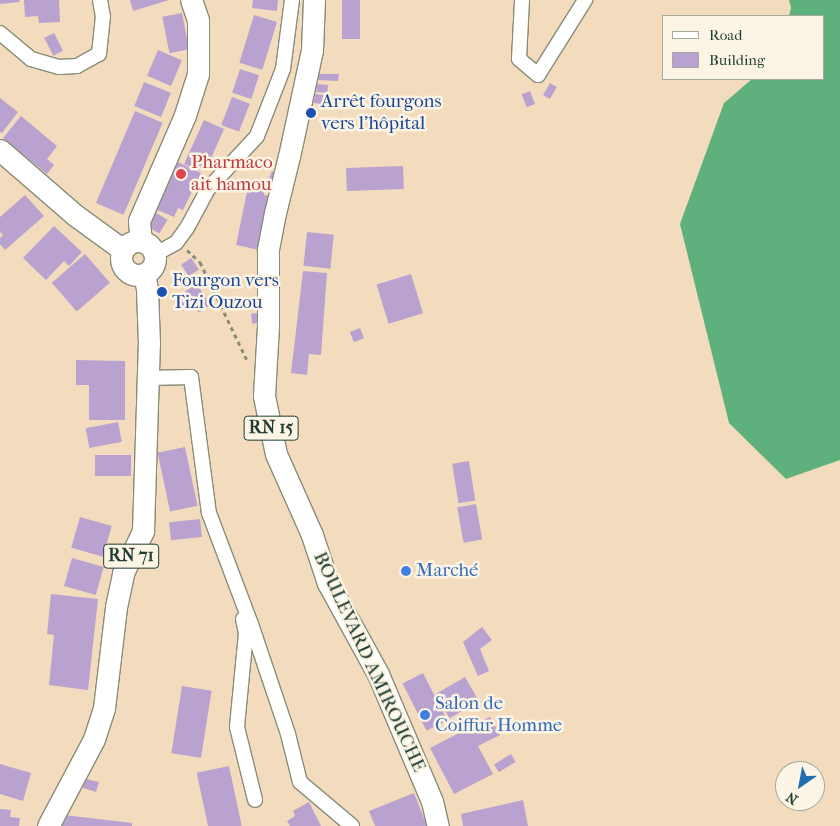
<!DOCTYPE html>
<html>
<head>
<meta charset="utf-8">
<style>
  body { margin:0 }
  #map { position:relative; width:840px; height:826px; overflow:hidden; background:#f3dcbd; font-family:"IM FELL French Canon",serif }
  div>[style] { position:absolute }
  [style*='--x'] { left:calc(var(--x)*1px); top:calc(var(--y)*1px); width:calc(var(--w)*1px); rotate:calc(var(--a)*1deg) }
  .forest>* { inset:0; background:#5eb07c }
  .building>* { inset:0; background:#b9a2cf; transform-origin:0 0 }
  .path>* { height:3px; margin-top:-1.5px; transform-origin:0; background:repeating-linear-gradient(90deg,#898c78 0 4px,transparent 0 8px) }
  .roads { filter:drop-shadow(1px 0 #898c78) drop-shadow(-1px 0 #898c78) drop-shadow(0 1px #898c78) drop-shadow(0 -1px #898c78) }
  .street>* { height:14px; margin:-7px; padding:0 7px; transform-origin:7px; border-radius:7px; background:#fff }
  .primary>* { height:21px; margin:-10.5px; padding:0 10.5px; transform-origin:10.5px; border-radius:10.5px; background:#fff }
  .primary>.ring { margin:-10.5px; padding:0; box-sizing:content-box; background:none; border:21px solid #fff; border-radius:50% }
  .dots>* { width:14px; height:14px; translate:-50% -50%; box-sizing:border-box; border:2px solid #fcf5e5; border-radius:50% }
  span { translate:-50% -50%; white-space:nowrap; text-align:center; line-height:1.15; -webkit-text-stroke:5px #fcf5e5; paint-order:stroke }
  .shield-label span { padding:1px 4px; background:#fcf5e5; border:1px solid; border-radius:4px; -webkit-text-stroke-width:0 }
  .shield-label { font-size:18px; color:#1f3d34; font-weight:700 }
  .transit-label { font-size:19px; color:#164399 }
  .left { translate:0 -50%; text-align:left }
  .health-label { font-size:19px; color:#be3a42 }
  .shop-label { font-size:19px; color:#366cbe }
  .street-label { font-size:19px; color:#1f3d34 }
  .legend { position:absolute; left:662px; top:15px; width:162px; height:65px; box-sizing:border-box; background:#fcf5e5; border:1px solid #a4ab9e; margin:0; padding:6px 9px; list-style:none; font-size:15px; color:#1f3d34 }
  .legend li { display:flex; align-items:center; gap:10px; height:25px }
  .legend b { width:25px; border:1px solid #a4ab9e }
  .north { position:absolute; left:775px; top:761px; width:50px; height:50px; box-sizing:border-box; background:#fcf5e5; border:1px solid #a4ab9e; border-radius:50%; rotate:213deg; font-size:14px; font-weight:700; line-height:20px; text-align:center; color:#1f3d34 }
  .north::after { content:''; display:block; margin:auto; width:18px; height:22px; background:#1f6fb2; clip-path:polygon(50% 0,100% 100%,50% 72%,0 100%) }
</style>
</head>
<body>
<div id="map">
  <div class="forest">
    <i style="clip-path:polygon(789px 0,840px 0,840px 460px,786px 479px,729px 423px,680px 224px,724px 103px,752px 79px,824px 79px,824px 16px,789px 16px,791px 8px)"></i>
  </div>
  <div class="building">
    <i style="clip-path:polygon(0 0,19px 0,20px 2px,0 4px)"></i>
    <i style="clip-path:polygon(24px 0,59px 0,60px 22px,39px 23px,38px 16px,25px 17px)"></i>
    <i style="clip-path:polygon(130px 0,169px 0,133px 11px)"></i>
    <i style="clip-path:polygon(253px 0,278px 0,277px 11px,252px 8px)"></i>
    <i style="left:342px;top:0;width:18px;height:39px"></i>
    <i style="left:182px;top:13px;width:37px;height:20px;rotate:79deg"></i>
    <i style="left:254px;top:15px;width:24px;height:50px;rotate:17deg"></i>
    <i style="left:54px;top:33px;width:20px;height:11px;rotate:63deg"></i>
    <i style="left:158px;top:50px;width:26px;height:28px;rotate:23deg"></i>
    <i style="left:240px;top:69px;width:20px;height:25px;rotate:18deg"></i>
    <i style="clip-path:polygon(318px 74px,339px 74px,338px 81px,318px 80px)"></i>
    <i style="left:144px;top:82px;width:29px;height:26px;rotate:22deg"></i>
    <i style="left:550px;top:83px;width:8px;height:14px;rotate:30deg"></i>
    <i style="left:317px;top:84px;width:11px;height:8px;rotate:5deg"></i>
    <i style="left:530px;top:91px;width:14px;height:9px;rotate:69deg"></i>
    <i style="left:315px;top:94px;width:15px;height:9px;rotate:8deg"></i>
    <i style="left:232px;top:97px;width:19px;height:30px;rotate:21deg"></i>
    <i style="clip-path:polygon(0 98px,18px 112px,2px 133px,0 132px)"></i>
    <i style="left:135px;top:111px;width:30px;height:100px;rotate:23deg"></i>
    <i style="clip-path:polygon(21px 116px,57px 146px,47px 159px,54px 165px,47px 174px,3px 138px)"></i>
    <i style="clip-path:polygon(204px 120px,224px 129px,209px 163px,204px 161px,199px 171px,184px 164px)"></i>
    <i style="clip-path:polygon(178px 162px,201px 173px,183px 210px,178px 208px,174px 217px,155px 209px)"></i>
    <i style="left:403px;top:166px;width:23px;height:57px;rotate:88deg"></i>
    <i style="left:272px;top:171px;width:8px;height:13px;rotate:23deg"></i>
    <i style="clip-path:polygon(248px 187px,265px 190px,264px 195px,271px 196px,259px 250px,236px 245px)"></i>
    <i style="clip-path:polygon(25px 195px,44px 216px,5px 250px,0 244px,0 238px,3px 235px,0 232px,0 217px)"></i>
    <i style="left:153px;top:211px;width:17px;height:16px;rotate:31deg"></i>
    <i style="clip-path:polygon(54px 226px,82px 252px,69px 266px,64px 261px,46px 280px,23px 258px)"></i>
    <i style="left:307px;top:232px;width:27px;height:34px;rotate:6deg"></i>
    <i style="left:85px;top:254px;width:38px;height:44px;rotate:49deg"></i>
    <i style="left:191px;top:258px;width:14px;height:12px;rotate:56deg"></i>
    <i style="clip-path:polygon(303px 271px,327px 273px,321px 355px,309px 354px,307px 375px,291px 373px)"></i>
    <i style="left:411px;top:274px;width:41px;height:36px;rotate:73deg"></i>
    <i style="left:197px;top:284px;width:25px;height:14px;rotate:58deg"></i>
    <i style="left:183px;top:293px;width:15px;height:10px;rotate:58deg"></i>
    <i style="left:258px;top:313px;width:10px;height:7px;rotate:84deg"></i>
    <i style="left:360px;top:328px;width:11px;height:11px;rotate:68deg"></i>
    <i style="clip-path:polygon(76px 360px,125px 361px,125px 420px,89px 420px,89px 385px,76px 385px)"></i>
    <i style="left:118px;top:422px;width:20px;height:33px;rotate:79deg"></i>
    <i style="left:185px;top:447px;width:60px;height:28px;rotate:78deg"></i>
    <i style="left:131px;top:455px;width:21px;height:36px;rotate:90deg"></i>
    <i style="left:469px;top:461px;width:40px;height:17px;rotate:81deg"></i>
    <i style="left:476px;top:504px;width:36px;height:19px;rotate:80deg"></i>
    <i style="left:80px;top:517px;width:33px;height:32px;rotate:16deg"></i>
    <i style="left:200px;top:519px;width:18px;height:31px;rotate:84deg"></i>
    <i style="left:72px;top:558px;width:33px;height:29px;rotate:16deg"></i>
    <i style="clip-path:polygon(51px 594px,98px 599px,88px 690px,49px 685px,54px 635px,47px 634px)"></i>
    <i style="clip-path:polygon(482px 627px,492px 640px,480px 649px,489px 671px,478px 676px,463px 642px)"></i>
    <i style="left:423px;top:673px;width:53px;height:23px;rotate:63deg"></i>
    <i style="left:465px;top:677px;width:28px;height:34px;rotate:60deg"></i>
    <i style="left:182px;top:686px;width:30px;height:68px;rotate:9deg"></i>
    <i style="clip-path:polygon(490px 717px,500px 735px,478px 746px,493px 774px,454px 794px,430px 748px)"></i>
    <i style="left:511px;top:754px;width:9px;height:20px;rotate:58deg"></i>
    <i style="clip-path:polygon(0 764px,31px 773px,23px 801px,0 794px)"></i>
    <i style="left:229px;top:766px;width:61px;height:33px;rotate:78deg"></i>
    <i style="clip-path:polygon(85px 779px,99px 782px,96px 792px,83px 788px)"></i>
    <i style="clip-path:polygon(414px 793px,427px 826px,375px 826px,369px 811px)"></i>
    <i style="clip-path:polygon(523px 800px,528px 826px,463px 826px,461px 814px)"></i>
    <i style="clip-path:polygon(309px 802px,321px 826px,290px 826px,287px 821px,295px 816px,293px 811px)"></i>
    <i style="clip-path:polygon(0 809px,11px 810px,10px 817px,20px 818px,19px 826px,0 826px)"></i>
    <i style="clip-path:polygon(64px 815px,132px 823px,132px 826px,62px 826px)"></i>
  </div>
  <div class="path">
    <i style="--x:187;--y:250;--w:18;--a:43"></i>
    <i style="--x:200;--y:262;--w:109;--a:64.4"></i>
  </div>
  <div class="roads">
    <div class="street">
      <i style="--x:522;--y:0;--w:59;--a:92.9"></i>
      <i style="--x:519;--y:59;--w:25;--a:40"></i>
      <i style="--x:538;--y:75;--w:89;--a:-57.9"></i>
      <i style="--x:0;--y:33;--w:40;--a:40"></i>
      <i style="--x:31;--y:59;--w:29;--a:16"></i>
      <i style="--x:59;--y:67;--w:18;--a:-3"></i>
      <i style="--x:77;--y:66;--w:25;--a:-29"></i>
      <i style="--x:99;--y:54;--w:37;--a:-84"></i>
      <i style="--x:103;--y:17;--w:17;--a:-100"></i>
      <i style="--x:154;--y:255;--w:25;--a:-29"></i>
      <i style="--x:176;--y:243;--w:19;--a:-54"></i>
      <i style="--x:187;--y:228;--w:44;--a:-61.7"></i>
      <i style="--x:208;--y:189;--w:72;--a:-47.2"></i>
      <i style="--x:257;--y:136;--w:72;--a:-68.8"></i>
      <i style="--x:283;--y:69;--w:70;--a:-82.6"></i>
      <i style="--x:147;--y:378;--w:44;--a:-1.3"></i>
      <i style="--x:191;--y:377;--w:137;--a:82.5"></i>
      <i style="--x:209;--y:513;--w:119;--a:69.3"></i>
      <i style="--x:251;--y:624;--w:116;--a:71.4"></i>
      <i style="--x:288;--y:734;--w:49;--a:76"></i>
      <i style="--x:300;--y:782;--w:68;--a:40.2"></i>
      <i style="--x:243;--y:619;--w:14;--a:78"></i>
      <i style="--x:246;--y:633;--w:94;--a:95.5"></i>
      <i style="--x:237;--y:727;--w:75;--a:76.1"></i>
    </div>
    <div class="primary">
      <i style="--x:314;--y:0;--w:50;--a:92.3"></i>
      <i style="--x:312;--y:50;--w:108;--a:102.2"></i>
      <i style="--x:289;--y:156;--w:59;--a:103.8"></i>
      <i style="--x:275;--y:213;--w:38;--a:101"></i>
      <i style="--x:268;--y:250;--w:76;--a:90"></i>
      <i style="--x:268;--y:326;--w:70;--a:93.3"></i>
      <i style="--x:264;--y:396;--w:59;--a:78.3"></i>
      <i style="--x:276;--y:454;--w:89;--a:66"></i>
      <i style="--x:312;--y:535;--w:51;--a:71.6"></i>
      <i style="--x:328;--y:583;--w:104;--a:61.2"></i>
      <i style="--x:378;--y:674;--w:138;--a:67"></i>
      <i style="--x:432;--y:801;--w:26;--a:77"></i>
      <i style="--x:0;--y:150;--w:99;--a:40.9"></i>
      <i style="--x:75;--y:215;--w:59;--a:36.1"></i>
      <i style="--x:141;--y:241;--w:20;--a:-96"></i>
      <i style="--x:139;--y:221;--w:116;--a:-66.5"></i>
      <i style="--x:185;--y:115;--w:43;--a:-72.4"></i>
      <i style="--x:198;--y:74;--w:54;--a:-90"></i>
      <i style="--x:198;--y:20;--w:21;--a:-109"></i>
      <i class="ring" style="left:121px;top:241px;width:13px;height:13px"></i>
      <i style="--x:48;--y:826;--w:98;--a:-62.1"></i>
      <i style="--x:94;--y:739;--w:33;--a:-72"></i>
      <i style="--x:104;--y:708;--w:102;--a:-83.2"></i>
      <i style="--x:116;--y:607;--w:35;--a:-78"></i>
      <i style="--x:123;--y:573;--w:47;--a:-64.5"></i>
      <i style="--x:143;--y:531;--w:187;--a:-88.2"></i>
      <i style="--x:149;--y:344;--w:55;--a:-92.1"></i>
      <i style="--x:147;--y:289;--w:15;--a:-101"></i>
    </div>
  </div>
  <div class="dots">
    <i style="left:311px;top:113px;background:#1a4fb4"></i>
    <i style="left:181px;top:174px;background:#e0444e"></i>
    <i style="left:162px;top:292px;background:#1a4fb4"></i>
    <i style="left:406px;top:571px;background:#3f7fe0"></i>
    <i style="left:425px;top:715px;background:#3f7fe0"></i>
  </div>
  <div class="shield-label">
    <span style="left:271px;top:428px">RN 15</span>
    <span style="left:131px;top:556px">RN 71</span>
  </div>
  <div class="transit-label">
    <span class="left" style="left:321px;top:113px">Arrêt fourgons<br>vers l'hôpital</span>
    <span class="left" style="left:172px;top:292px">Fourgon vers<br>Tizi Ouzou</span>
  </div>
  <div class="health-label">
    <span class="left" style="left:191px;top:174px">Pharmaco<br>ait hamou</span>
  </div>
  <div class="shop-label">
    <span class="left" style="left:416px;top:571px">Marché</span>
    <span class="left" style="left:435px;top:715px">Salon de<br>Coiffur Homme</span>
  </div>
  <div class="street-label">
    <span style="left:369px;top:662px;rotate:65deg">BOULEVARD AMIROUCHE</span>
  </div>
  <ul class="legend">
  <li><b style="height:6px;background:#fff"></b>Road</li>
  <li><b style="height:14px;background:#b9a2cf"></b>Building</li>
  </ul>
  <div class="north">N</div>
</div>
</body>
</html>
